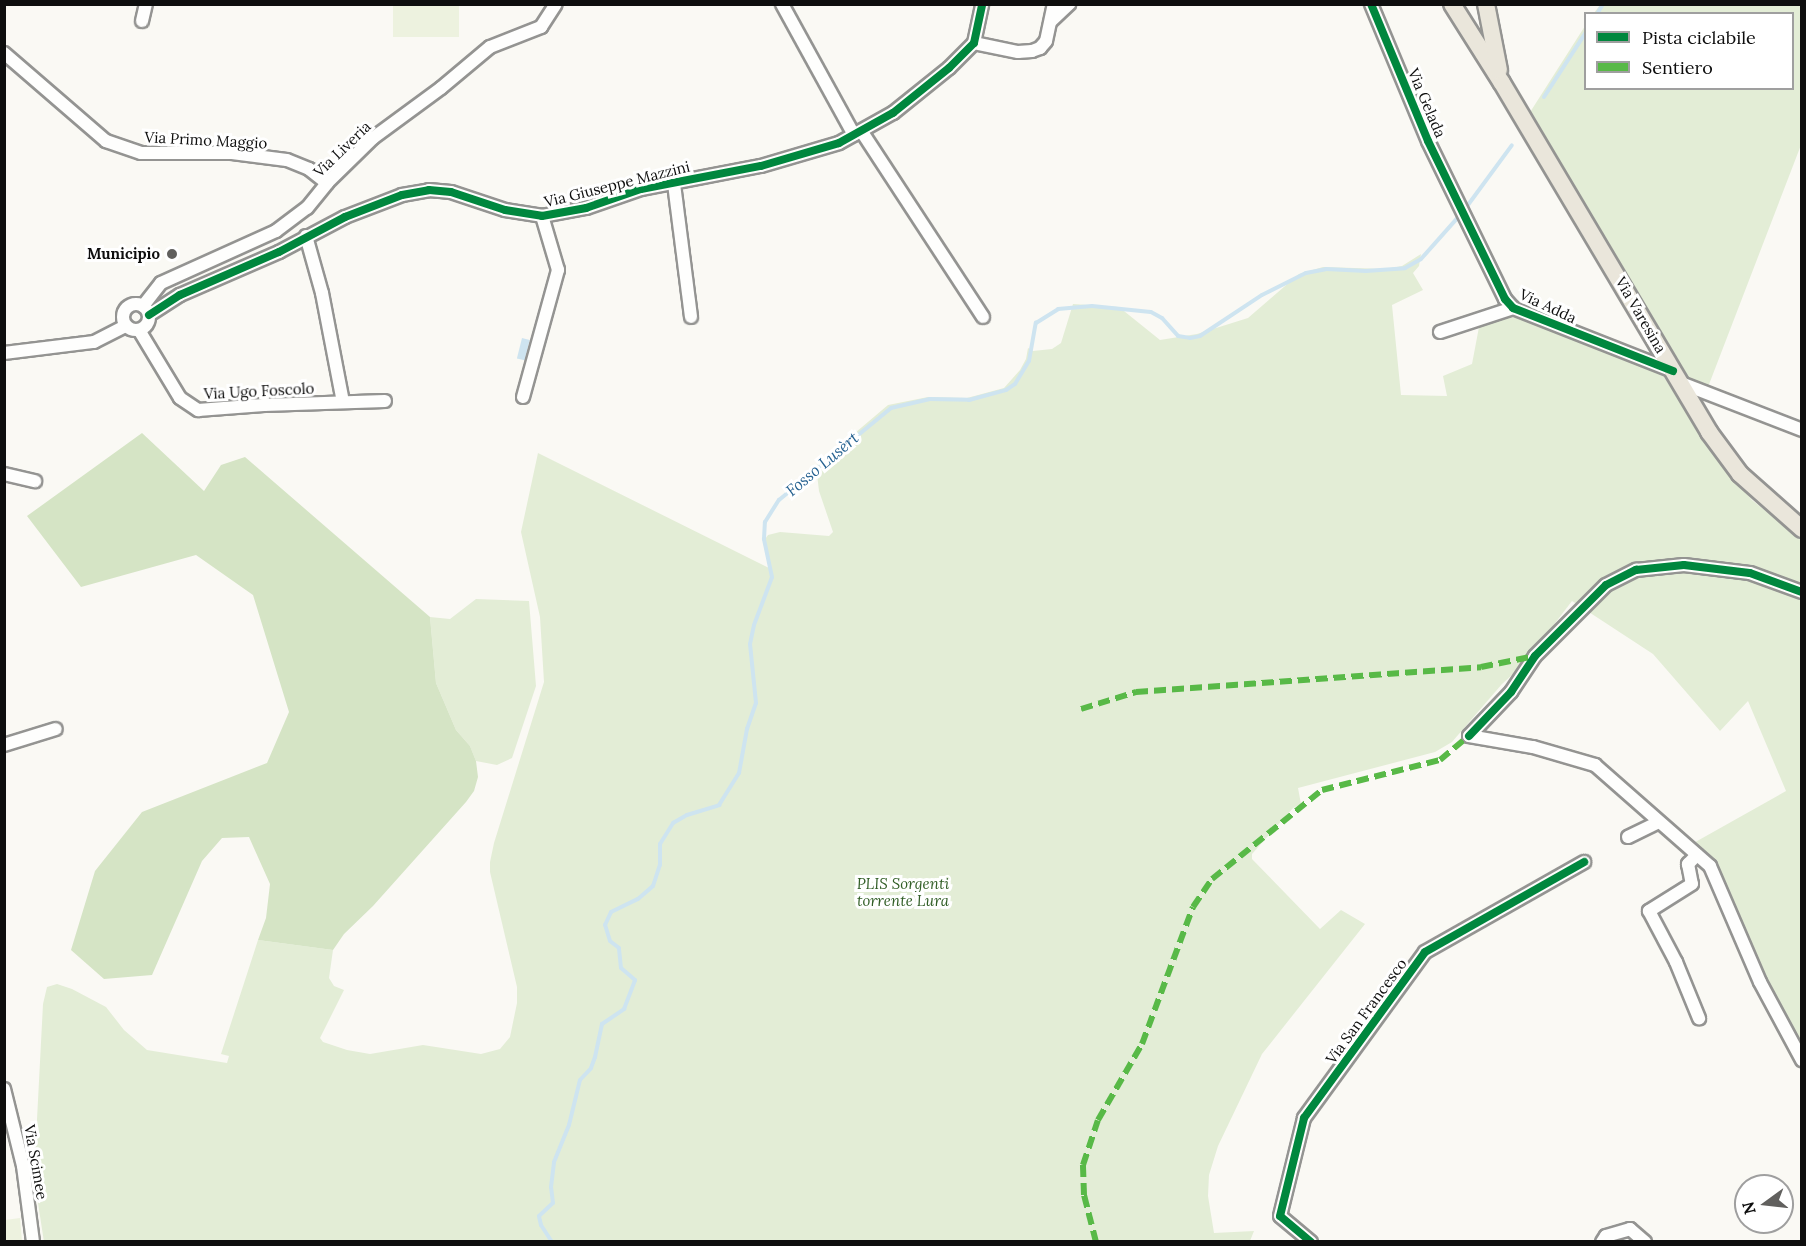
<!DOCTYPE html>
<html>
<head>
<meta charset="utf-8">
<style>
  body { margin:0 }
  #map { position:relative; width:1806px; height:1246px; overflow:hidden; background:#faf9f4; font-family:Lora,serif }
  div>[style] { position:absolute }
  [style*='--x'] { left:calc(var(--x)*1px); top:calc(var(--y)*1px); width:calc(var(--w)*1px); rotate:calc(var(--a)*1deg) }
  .green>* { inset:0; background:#e3edd6 }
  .forest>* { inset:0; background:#d5e4c5 }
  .pitch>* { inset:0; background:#edf2df; transform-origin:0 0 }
  .water>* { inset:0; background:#cee4f0; transform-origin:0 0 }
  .stream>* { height:4px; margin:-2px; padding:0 2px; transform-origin:2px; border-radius:2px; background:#cee4f0 }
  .roads { filter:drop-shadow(2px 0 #949492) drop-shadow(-2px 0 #949492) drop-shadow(0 2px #949492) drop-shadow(0 -2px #949492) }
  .minor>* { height:12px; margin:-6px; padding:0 6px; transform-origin:6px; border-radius:6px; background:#fefefd }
  .minor>.ring { margin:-6px; padding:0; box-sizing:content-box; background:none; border:12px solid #fefefd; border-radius:50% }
  .major>* { height:16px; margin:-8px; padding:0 8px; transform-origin:8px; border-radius:8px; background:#eae6db }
  .quiet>* { height:6px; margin-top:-3px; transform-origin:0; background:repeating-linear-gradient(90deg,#58b947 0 12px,transparent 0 18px) }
  .cycleway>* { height:8px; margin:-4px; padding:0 4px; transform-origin:4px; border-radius:4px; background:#00873e }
  .dots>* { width:16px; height:16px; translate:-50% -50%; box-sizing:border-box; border:3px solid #fff; border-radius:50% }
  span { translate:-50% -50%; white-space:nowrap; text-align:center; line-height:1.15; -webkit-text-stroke:6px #fff; paint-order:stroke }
  .street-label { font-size:15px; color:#0e0e0e }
  .poi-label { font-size:15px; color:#0e0e0e; font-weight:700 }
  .right { translate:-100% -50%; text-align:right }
  .park-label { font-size:15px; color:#315e26; font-style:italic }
  .water-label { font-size:16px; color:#266291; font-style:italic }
  .frame { position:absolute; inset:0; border:6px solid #0e0e0e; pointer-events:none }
  .legend { position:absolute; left:1584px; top:12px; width:210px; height:78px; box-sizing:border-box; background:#fff; border:2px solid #9f9f9f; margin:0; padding:8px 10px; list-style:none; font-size:18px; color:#0e0e0e }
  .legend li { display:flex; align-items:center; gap:12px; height:30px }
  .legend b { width:30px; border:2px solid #9f9f9f }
  .north { position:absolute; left:1734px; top:1174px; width:60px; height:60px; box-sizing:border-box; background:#fff; border:2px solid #9f9f9f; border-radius:50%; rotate:255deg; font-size:16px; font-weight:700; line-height:24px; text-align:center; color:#0e0e0e }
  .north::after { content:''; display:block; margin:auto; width:21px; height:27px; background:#61605e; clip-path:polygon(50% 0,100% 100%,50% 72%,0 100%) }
</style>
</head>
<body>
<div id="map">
  <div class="green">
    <i style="clip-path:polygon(1600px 5px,1801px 5px,1801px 145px,1708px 387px,1681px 374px,1527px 117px,1585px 26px,1586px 88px,1792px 88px,1792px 14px,1594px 13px)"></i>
    <i style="clip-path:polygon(1421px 254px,1419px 266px,1413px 273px,1423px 290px,1392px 305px,1401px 395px,1447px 396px,1443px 376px,1472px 364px,1479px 327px,1510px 317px,1539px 320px,1662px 374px,1714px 456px,1752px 500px,1801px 540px,1801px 1057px,1762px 982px,1720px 874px,1690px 845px,1786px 791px,1748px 701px,1720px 731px,1653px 654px,1572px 601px,1523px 665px,1502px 684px,1452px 742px,1435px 752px,1298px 788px,1301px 804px,1293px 808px,1252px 854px,1252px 859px,1320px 929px,1341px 910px,1365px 924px,1262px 1054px,1218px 1146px,1209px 1175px,1208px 1196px,1214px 1233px,1254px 1231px,1250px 1241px,44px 1242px,34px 1177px,43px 1004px,47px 987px,57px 984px,72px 989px,106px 1007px,124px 1030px,147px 1050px,227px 1063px,229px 1056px,221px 1054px,258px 940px,333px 950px,329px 978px,334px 986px,344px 990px,320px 1038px,323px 1042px,347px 1050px,370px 1054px,423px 1045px,481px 1054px,500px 1049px,510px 1037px,517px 1003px,517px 987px,490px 872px,490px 862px,494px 843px,544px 682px,540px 617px,521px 532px,538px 453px,769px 568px,763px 542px,768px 535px,780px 532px,829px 536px,833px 532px,819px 491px,816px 466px,888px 405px,928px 397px,967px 398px,1004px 388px,1020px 370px,1026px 359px,1028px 348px,1033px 351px,1052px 349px,1061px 343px,1073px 304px,1119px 307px,1160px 340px,1197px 334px,1248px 318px,1299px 274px,1323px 267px,1386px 269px,1402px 266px)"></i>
    <i style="clip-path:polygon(476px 599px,529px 601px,536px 686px,512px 758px,497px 765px,476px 761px,470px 746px,456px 730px,436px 683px,430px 617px,450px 619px)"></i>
  </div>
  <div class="forest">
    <i style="clip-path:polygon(142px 433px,204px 491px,221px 465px,245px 457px,430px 617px,436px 683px,456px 730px,470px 746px,476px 761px,478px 777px,474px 791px,466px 802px,373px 906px,344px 934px,333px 950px,258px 940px,266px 918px,270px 884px,249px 837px,222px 838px,202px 861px,152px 975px,104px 979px,71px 950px,95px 871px,142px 812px,267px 763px,289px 712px,253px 595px,196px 555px,81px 587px,27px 516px)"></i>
  </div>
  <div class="pitch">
    <i style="left:393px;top:5px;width:66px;height:32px"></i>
    <i style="clip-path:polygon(20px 1218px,22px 1241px,5px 1241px,5px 1220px)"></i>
  </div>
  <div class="water">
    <i style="left:522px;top:338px;width:8px;height:21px;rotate:14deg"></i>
  </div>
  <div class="stream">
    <i style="--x:1597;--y:14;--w:12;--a:-59"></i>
    <i style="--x:1544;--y:97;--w:77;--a:-57.1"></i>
    <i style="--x:1465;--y:209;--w:79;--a:-53.7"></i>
    <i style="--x:552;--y:1242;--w:20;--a:-123"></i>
    <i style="--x:541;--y:1225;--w:9;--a:-103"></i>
    <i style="--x:539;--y:1216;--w:19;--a:-43"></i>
    <i style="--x:553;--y:1203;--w:16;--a:-97"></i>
    <i style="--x:551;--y:1187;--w:25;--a:-83"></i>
    <i style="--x:554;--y:1162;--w:40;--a:-68"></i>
    <i style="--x:569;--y:1125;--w:46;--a:-76.3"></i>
    <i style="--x:580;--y:1080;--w:16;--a:-47"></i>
    <i style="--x:591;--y:1068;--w:12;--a:-70"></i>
    <i style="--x:595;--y:1057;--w:34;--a:-78"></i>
    <i style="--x:602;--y:1024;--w:27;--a:-34"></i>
    <i style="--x:624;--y:1009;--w:31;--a:-69"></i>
    <i style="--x:635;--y:980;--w:18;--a:-139"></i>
    <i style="--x:621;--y:968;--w:20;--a:-96"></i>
    <i style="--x:619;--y:948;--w:11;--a:-142"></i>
    <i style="--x:610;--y:941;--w:17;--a:-107"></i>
    <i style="--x:605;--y:925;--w:14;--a:-65"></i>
    <i style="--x:611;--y:912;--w:30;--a:-26"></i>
    <i style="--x:638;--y:899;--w:20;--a:-41"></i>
    <i style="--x:653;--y:886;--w:22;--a:-72"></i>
    <i style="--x:660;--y:865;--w:21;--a:-90"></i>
    <i style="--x:660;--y:844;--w:25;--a:-58"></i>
    <i style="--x:673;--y:823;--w:16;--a:-30"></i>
    <i style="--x:687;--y:815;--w:34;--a:-17"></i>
    <i style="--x:719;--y:805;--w:38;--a:-58"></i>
    <i style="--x:739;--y:773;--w:45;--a:-79.7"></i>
    <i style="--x:747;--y:729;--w:28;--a:-71"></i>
    <i style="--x:756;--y:703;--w:59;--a:-95.8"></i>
    <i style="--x:750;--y:644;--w:19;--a:-78"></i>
    <i style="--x:754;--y:625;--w:51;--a:-69.4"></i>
    <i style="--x:772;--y:577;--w:39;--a:-102"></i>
    <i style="--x:764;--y:539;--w:17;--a:-87"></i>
    <i style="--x:765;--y:522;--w:26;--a:-58"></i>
    <i style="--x:779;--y:500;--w:145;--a:-39.4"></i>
    <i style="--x:891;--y:408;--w:40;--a:-13"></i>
    <i style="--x:930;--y:399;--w:39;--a:1"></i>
    <i style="--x:969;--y:400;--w:38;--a:-15"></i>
    <i style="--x:1006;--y:390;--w:11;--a:-34"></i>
    <i style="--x:1015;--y:384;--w:27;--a:-59"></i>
    <i style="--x:1029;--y:361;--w:39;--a:-80"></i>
    <i style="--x:1036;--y:323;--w:26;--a:-32"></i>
    <i style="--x:1058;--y:309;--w:34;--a:-5"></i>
    <i style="--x:1092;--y:306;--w:59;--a:5.8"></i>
    <i style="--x:1151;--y:312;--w:13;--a:29"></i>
    <i style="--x:1162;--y:318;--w:24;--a:48"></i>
    <i style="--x:1178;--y:336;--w:12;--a:9"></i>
    <i style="--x:1190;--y:338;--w:10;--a:-11"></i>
    <i style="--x:1200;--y:336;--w:74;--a:-33.5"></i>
    <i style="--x:1262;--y:295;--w:49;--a:-26.6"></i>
    <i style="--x:1306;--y:273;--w:20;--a:-11"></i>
    <i style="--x:1326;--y:269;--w:40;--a:2.9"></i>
    <i style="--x:1366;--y:271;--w:39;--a:-4"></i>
    <i style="--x:1405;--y:268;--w:18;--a:-29"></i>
    <i style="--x:1421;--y:259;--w:59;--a:-48.4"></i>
  </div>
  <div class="roads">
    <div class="minor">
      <i style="--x:782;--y:4;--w:149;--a:61.2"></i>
      <i style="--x:1371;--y:4;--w:148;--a:67.4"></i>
      <i style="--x:1428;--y:141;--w:176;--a:64"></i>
      <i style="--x:1505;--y:299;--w:12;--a:48"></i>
      <i style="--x:1513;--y:308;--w:172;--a:21.5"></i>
      <i style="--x:142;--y:21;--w:17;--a:-77"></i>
      <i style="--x:1051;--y:21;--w:25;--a:-43"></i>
      <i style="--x:974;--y:43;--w:45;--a:11.6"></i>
      <i style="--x:1018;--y:52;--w:14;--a:-4"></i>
      <i style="--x:1032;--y:51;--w:9;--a:-21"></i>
      <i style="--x:1040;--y:48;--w:9;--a:-49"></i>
      <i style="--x:1046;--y:41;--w:38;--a:-78"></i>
      <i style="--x:4;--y:53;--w:135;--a:40.8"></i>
      <i style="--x:106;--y:141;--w:37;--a:19"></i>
      <i style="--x:141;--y:153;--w:91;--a:0"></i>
      <i style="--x:232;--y:153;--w:55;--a:7.3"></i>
      <i style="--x:287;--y:160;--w:24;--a:22"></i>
      <i style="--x:309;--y:169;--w:23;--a:38"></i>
      <i style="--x:862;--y:132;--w:221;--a:56.8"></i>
      <i style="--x:674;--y:184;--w:134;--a:82.7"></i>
      <i style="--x:306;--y:236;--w:59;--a:74.3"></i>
      <i style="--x:322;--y:293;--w:111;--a:79.1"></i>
      <i class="ring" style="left:123px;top:304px;width:14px;height:14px"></i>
      <i style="--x:143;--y:306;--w:29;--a:-52"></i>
      <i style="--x:161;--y:283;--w:126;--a:-24.3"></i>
      <i style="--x:276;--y:231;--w:39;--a:-37"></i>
      <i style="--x:307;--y:208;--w:32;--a:-51"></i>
      <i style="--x:327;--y:183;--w:64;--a:-44.4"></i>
      <i style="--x:373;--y:138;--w:84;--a:-36.3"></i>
      <i style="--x:441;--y:88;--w:64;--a:-39.9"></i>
      <i style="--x:490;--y:47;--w:55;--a:-21.4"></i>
      <i style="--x:541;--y:27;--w:27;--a:-57"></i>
      <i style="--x:149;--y:315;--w:37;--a:-33"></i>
      <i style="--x:180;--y:295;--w:108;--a:-23.5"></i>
      <i style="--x:279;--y:252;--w:75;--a:-27.9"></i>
      <i style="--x:345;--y:217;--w:61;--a:-21.1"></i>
      <i style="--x:402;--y:195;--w:27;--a:-10"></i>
      <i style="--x:429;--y:190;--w:22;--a:5"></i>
      <i style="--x:451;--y:192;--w:57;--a:18.4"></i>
      <i style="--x:505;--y:210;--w:37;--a:9"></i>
      <i style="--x:542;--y:216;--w:45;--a:-10.3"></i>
      <i style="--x:586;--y:208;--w:58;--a:-19.1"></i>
      <i style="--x:641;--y:189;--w:122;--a:-10.9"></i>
      <i style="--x:761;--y:166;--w:81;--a:-16.4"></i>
      <i style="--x:839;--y:143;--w:62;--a:-29.1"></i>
      <i style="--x:893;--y:113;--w:72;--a:-38.8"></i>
      <i style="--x:949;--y:68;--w:35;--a:-45"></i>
      <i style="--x:974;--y:43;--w:40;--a:-78"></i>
      <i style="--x:139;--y:330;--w:79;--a:58.9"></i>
      <i style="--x:180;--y:398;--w:22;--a:34"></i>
      <i style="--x:198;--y:410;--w:66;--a:-4.3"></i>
      <i style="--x:264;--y:405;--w:121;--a:-1.9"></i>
      <i style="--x:1440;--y:332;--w:77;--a:-18.2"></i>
      <i style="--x:4;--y:353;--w:91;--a:-7"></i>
      <i style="--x:94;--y:342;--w:36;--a:-27"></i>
      <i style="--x:1681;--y:383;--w:130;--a:21.2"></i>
      <i style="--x:523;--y:397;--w:132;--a:-74.6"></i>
      <i style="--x:558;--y:270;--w:56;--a:-106.5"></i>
      <i style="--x:4;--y:474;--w:32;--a:13"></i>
      <i style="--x:1469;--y:736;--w:65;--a:9.8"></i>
      <i style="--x:1533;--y:747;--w:65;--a:16.2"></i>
      <i style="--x:1595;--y:765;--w:153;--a:41.3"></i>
      <i style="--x:1710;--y:866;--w:126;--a:66.7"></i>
      <i style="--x:1760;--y:982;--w:89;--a:61.7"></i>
      <i style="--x:1469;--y:736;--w:61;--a:-46.3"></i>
      <i style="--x:1511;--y:692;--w:43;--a:-56.3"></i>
      <i style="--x:1535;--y:656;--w:100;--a:-45"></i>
      <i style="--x:1606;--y:585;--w:34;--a:-27"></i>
      <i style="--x:1636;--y:570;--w:48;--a:-5.9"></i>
      <i style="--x:1684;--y:565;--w:66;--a:6.9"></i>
      <i style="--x:1750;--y:573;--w:55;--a:20.1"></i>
      <i style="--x:4;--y:745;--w:54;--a:-17.1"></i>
      <i style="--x:1628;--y:837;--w:34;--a:-26"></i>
      <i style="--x:1697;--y:855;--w:13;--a:135"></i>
      <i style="--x:1688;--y:864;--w:20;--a:79"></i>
      <i style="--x:1692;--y:884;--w:51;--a:147.9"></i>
      <i style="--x:1649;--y:911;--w:58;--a:62.1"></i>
      <i style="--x:1676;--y:962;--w:61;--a:67.7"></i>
      <i style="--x:4;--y:1089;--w:79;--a:76.1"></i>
      <i style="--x:23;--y:1166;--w:77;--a:82.5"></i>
      <i style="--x:1311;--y:1242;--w:40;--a:-140"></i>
      <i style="--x:1280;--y:1216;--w:101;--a:-76.2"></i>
      <i style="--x:1304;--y:1118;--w:205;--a:-53.9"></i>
      <i style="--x:1425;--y:952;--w:183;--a:-29.5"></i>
      <i style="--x:1602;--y:1242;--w:7;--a:-56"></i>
      <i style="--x:1606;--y:1236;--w:25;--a:-16"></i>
      <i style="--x:1630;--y:1229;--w:20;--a:41"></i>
    </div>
    <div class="major">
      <i style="--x:1452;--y:4;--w:93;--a:57.7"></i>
      <i style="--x:1502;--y:83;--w:406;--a:59.3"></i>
      <i style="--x:1709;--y:432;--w:52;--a:53.6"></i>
      <i style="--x:1740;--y:474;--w:83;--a:41.6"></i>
      <i style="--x:1486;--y:4;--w:67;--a:78.9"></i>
    </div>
  </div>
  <div class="quiet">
    <i style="--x:1081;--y:709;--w:58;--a:-17.2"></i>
    <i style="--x:1136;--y:692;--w:346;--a:-4.1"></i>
    <i style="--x:1481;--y:667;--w:55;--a:-11.5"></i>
    <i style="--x:1096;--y:1242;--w:49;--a:-104.3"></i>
    <i style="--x:1084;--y:1195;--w:30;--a:-92"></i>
    <i style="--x:1083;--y:1165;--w:47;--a:-71.6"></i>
    <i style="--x:1098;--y:1120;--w:88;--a:-59.9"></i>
    <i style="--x:1142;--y:1044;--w:146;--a:-69.6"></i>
    <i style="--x:1193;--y:907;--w:34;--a:-56"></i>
    <i style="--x:1212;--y:879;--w:141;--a:-39"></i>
    <i style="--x:1322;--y:790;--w:122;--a:-14.3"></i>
    <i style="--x:1440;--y:760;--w:38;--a:-40"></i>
  </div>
  <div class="cycleway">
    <i style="--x:1371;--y:4;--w:148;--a:67.4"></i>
    <i style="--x:1428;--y:141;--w:176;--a:64"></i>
    <i style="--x:1505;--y:299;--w:12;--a:48"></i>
    <i style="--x:1513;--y:308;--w:172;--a:21.5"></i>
    <i style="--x:149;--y:315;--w:37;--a:-33"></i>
    <i style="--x:180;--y:295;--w:108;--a:-23.5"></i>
    <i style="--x:279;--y:252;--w:75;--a:-27.9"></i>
    <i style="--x:345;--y:217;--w:61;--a:-21.1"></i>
    <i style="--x:402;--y:195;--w:27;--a:-10"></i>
    <i style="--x:429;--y:190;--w:22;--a:5"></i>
    <i style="--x:451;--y:192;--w:57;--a:18.4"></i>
    <i style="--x:505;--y:210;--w:37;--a:9"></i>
    <i style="--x:542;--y:216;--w:45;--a:-10.3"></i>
    <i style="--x:586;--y:208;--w:58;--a:-19.1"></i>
    <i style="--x:641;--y:189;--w:122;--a:-10.9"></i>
    <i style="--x:761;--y:166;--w:81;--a:-16.4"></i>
    <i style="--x:839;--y:143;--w:62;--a:-29.1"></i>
    <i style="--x:893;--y:113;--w:72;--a:-38.8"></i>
    <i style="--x:949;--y:68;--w:35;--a:-45"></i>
    <i style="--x:974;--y:43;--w:40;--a:-78"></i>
    <i style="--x:1469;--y:736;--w:61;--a:-46.3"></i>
    <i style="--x:1511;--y:692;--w:43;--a:-56.3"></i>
    <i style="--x:1535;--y:656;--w:100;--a:-45"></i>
    <i style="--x:1606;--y:585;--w:34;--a:-27"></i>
    <i style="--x:1636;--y:570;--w:48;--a:-5.9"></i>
    <i style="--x:1684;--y:565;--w:66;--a:6.9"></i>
    <i style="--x:1750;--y:573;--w:55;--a:20.1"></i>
    <i style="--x:1311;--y:1242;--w:40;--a:-140"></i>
    <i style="--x:1280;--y:1216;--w:101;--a:-76.2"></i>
    <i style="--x:1304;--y:1118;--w:205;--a:-53.9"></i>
    <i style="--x:1425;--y:952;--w:183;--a:-29.5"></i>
  </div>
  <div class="dots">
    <i style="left:172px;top:254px;background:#61605e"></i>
  </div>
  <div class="street-label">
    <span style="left:1427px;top:103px;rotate:67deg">Via Gelada</span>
    <span style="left:206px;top:140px;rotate:3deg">Via Primo Maggio</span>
    <span style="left:342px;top:149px;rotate:-44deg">Via Liveria</span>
    <span style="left:617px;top:184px;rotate:-14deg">Via Giuseppe Mazzini</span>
    <span style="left:1548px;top:306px;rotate:25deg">Via Adda</span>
    <span style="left:1641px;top:315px;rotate:60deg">Via Varesina</span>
    <span style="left:259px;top:391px;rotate:-3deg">Via Ugo Foscolo</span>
    <span style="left:1366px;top:1011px;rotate:-54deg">Via San Francesco</span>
    <span style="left:36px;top:1162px;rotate:80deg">Via Scimee</span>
  </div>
  <div class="poi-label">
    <span class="right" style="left:160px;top:254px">Municipio</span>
  </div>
  <div class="park-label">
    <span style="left:903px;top:892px">PLIS Sorgenti<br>torrente Lura</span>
  </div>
  <div class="water-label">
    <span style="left:822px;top:464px;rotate:-40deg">Fosso Lusèrt</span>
  </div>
  <div class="frame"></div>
  <ul class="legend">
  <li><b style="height:8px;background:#00873e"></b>Pista ciclabile</li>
  <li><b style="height:8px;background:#58b947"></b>Sentiero</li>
  </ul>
  <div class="north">N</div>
</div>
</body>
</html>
